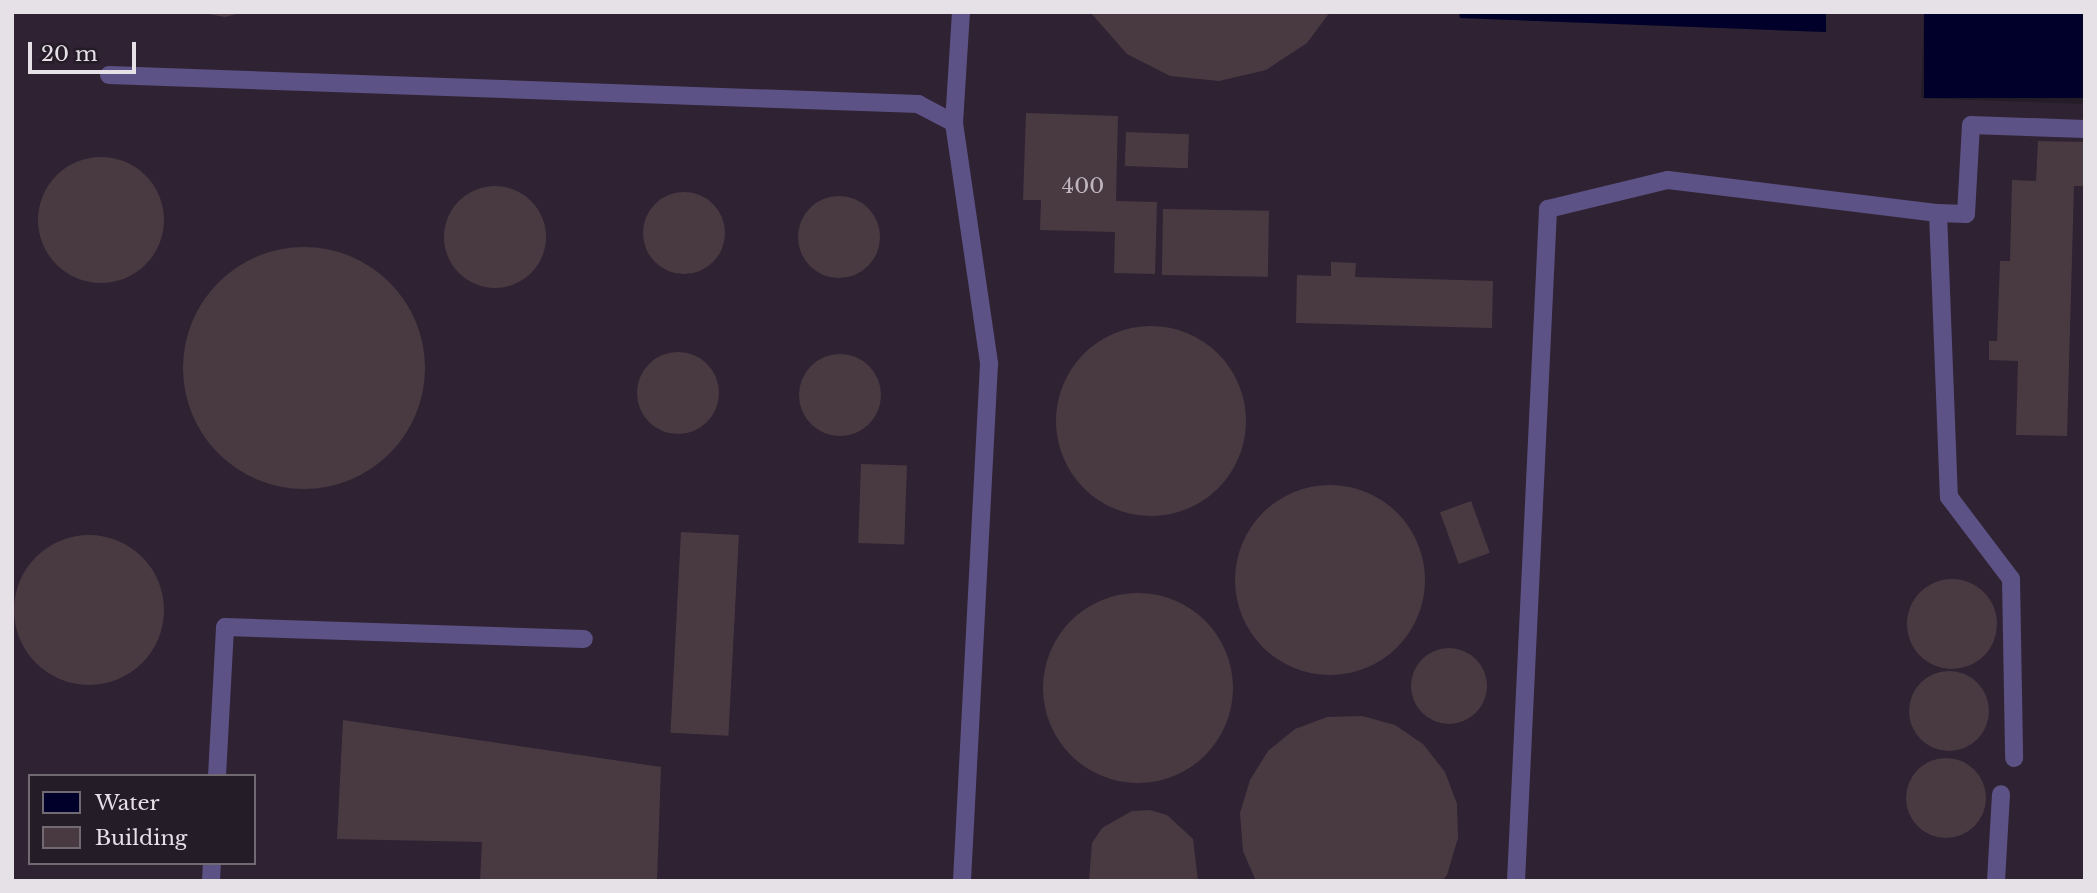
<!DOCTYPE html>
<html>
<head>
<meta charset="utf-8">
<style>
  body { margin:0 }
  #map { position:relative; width:2097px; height:893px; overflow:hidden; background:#241c26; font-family:"Libre Baskerville",serif }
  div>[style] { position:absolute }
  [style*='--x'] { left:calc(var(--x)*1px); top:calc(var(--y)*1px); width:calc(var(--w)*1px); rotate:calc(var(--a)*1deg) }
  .built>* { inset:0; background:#2f2232 }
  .water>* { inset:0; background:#01002b; transform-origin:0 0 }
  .building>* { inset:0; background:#493a42; transform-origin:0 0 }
  .round { border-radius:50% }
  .lane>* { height:18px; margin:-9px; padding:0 9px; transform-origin:9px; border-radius:9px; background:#5d5285 }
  span { translate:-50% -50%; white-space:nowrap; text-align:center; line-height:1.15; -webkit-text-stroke:5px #241c26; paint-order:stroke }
  .number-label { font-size:21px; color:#bfb6be }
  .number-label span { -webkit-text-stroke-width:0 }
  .frame { position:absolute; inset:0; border:14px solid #e6e0e7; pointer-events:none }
  .legend { position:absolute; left:28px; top:774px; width:228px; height:91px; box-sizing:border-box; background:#241c26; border:2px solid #726a73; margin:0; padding:9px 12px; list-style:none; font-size:21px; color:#e6e0e7 }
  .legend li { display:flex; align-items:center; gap:14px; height:35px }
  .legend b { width:35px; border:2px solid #726a73 }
  .scale { position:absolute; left:28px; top:42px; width:108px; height:32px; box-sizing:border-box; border:4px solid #e6e0e7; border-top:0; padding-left:9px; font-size:21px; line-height:24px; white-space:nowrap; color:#e6e0e7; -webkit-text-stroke:5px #241c26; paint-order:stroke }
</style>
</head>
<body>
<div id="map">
  <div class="built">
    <i style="clip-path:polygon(evenodd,12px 12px,1459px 12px,1460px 18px,1825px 32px,1826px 12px,1924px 12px,1921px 98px,2085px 104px,2085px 881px,12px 881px,12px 12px,30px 776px,254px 776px,254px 863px,30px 863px,30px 776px)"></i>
  </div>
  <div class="water">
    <i style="clip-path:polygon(1459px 12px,1826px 12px,1826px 32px,1460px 18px)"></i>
    <i style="left:1924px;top:12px;width:161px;height:86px"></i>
  </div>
  <div class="building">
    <i style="clip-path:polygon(198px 12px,240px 12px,240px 13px,225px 17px)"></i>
    <i style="clip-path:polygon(1090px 12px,1330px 12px,1307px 43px,1266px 70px,1219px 81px,1170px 76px,1127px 54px)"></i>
    <i style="clip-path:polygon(1026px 113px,1118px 116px,1116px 201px,1157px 202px,1155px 274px,1114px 273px,1115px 232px,1040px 230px,1041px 200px,1023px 200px)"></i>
    <i style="left:1126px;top:132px;width:63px;height:34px;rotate:2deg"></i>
    <i style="clip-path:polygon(2038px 141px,2085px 142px,2085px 186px,2074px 186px,2067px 436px,2016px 435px,2018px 361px,1989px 360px,1989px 341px,1997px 341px,2000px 261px,2010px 261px,2012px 180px,2036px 181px)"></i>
    <i class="round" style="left:38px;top:157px;width:126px;height:126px"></i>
    <i class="round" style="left:444px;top:186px;width:102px;height:102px"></i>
    <i class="round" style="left:643px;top:192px;width:82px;height:82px"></i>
    <i class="round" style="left:798px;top:196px;width:82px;height:82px"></i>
    <i style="left:1163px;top:209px;width:106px;height:66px;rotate:1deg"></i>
    <i class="round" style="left:183px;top:247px;width:242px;height:242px"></i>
    <i style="clip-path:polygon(1331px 262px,1356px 263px,1355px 277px,1493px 281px,1492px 328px,1296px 323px,1297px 275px,1331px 276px)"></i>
    <i class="round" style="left:1056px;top:326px;width:190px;height:190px"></i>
    <i class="round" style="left:637px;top:352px;width:82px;height:82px"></i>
    <i class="round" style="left:799px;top:354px;width:82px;height:82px"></i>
    <i style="left:861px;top:464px;width:46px;height:79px;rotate:2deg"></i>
    <i class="round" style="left:1235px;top:485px;width:190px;height:190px"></i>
    <i style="left:1471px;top:501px;width:55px;height:33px;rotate:70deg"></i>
    <i style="left:681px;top:532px;width:58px;height:201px;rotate:3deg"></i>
    <i class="round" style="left:14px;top:535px;width:150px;height:150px"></i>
    <i class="round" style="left:1907px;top:579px;width:90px;height:90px"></i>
    <i class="round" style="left:1043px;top:593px;width:190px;height:190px"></i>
    <i class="round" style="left:1411px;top:648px;width:76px;height:76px"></i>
    <i class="round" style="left:1909px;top:671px;width:80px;height:80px"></i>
    <i style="clip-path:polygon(1362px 716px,1395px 725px,1423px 744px,1445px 772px,1457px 804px,1458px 838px,1447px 875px,1442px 881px,1256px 881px,1243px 851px,1240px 813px,1250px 780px,1268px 751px,1295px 729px,1327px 717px)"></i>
    <i style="clip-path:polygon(343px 720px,661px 767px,657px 881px,480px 881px,482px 842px,337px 839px)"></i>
    <i class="round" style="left:1906px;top:758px;width:80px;height:80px"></i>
    <i style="clip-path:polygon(1150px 810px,1167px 815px,1193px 839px,1198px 881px,1089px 881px,1092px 843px,1102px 828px,1132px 811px)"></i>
  </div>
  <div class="lane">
    <i style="--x:109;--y:75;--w:810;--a:2.05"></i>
    <i style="--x:918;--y:104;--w:41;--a:27.8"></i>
    <i style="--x:954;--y:123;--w:244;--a:81.7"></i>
    <i style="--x:989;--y:364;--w:518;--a:92.99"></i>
    <i style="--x:954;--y:123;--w:111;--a:-86.4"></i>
    <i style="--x:1938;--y:213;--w:28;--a:2"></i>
    <i style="--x:1966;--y:214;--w:89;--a:-86.8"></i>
    <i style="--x:1971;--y:125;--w:114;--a:2"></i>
    <i style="--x:217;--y:776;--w:149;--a:-86.9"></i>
    <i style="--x:225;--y:627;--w:359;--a:1.9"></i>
    <i style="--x:211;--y:881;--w:18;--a:-87"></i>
    <i style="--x:1516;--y:881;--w:673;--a:-87.27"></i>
    <i style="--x:1548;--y:209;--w:123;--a:-13.6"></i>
    <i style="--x:1668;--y:180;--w:272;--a:7"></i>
    <i style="--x:1938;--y:213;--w:284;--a:87.8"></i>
    <i style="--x:1949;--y:497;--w:103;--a:52.9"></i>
    <i style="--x:2011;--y:579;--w:179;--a:89"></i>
    <i style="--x:1996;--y:881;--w:87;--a:-86.7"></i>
  </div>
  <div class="number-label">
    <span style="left:1083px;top:186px">400</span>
  </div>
  <div class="frame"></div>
  <ul class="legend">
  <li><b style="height:19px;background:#01002b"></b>Water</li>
  <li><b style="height:19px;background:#493a42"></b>Building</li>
  </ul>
  <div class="scale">20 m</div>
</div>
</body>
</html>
